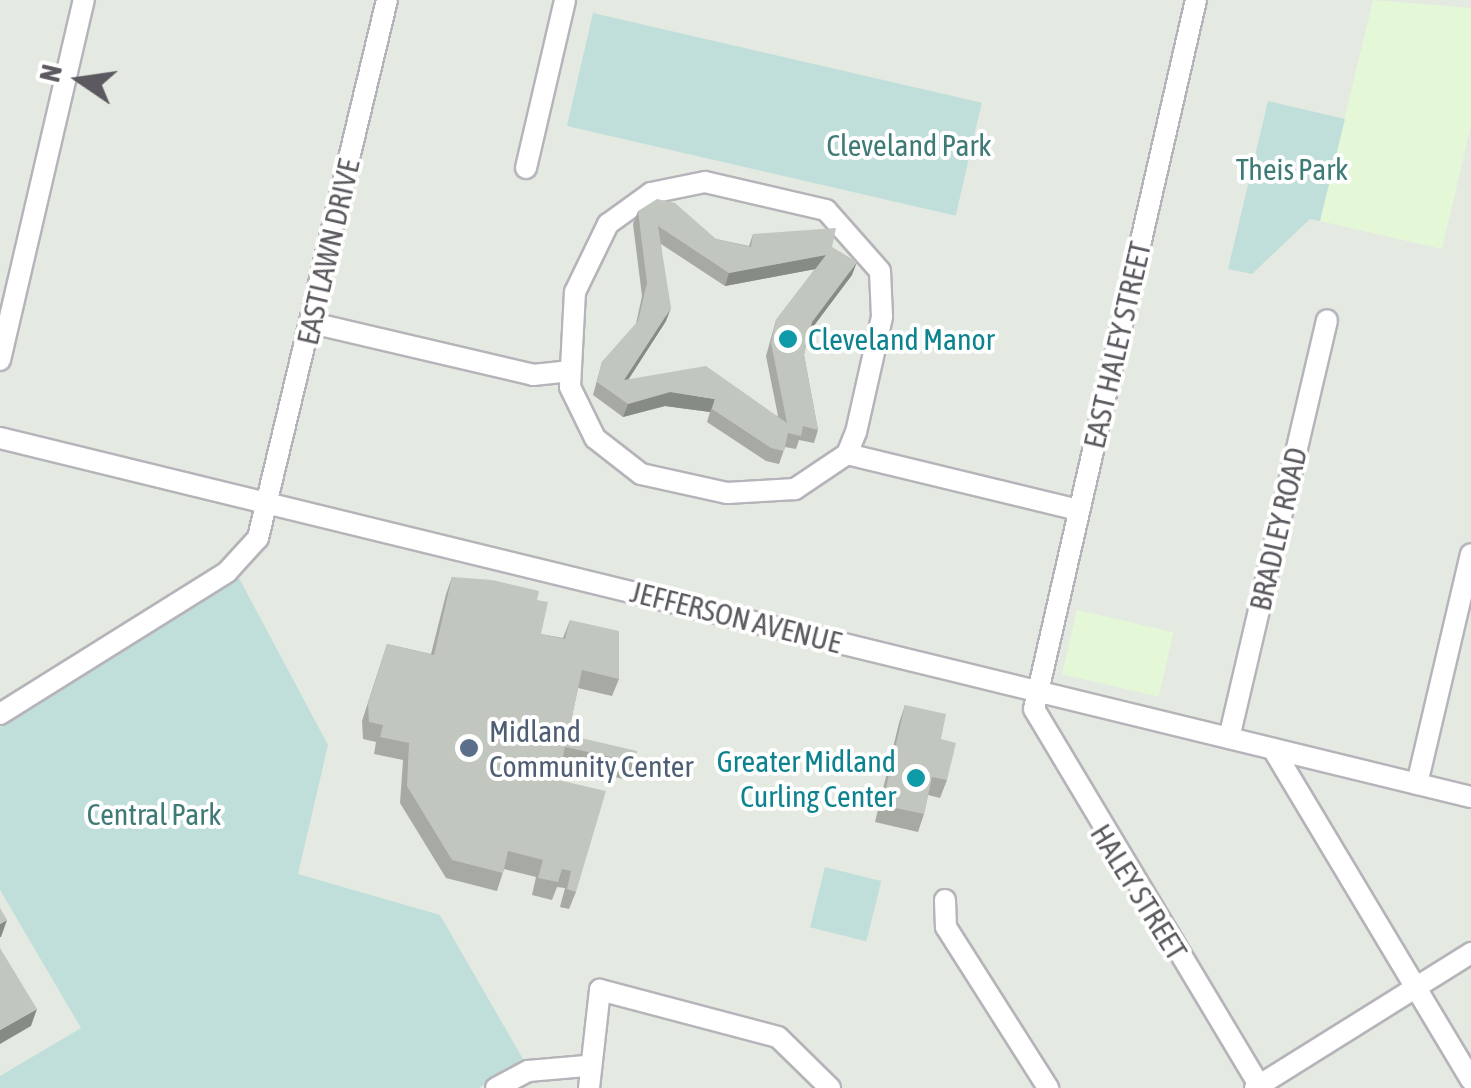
<!DOCTYPE html>
<html>
<head>
<meta charset="utf-8">
<style>
  body { margin:0 }
  #map { position:relative; width:1471px; height:1088px; overflow:hidden; background:#e4eae1; font-family:"Asap Condensed",sans-serif }
  div>[style] { position:absolute }
  [style*='--x'] { left:calc(var(--x)*1px); top:calc(var(--y)*1px); width:calc(var(--w)*1px); rotate:calc(var(--a)*1deg) }
  .commercial>* { inset:0; background:#e4f8d8; transform-origin:0 0 }
  .green>* { inset:0; background:#c0dfdb; transform-origin:0 0 }
  .roads { filter:drop-shadow(2px 0 #b6b4ba) drop-shadow(-2px 0 #b6b4ba) drop-shadow(0 2px #b6b4ba) drop-shadow(0 -2px #b6b4ba) }
  .minor>* { height:20px; margin:-10px; padding:0 10px; transform-origin:10px; border-radius:10px; background:#fff }
  .wall>* { inset:0; background:#a6aaa3 }
  .shaded-wall>* { inset:0; background:#878b85 }
  .building>* { inset:0; background:#c1c6be }
  .dots>* { width:28px; height:28px; translate:-50% -50%; box-sizing:border-box; border:5px solid #fff; border-radius:50% }
  span { translate:-50% -50%; white-space:nowrap; text-align:center; line-height:1.15; -webkit-text-stroke:8px #fff; paint-order:stroke }
  .park-label { font-size:30px; color:#3e7b76 }
  .street-label { font-size:30px; color:#5c5a60 }
  .culture-label { font-size:30px; color:#0d838f }
  .left { translate:0 -50%; text-align:left }
  .right { translate:-100% -50%; text-align:right }
  .service-label { font-size:30px; color:#4e5e75 }
  .north { position:absolute; left:30px; top:30px; width:100px; height:100px; -webkit-text-stroke:8px #fff; paint-order:stroke; rotate:283deg; font-size:28px; font-weight:700; line-height:40px; text-align:center; color:#5c5a60 }
  .north::after { content:''; display:block; margin:auto; width:35px; height:45px; background:#5c5a60; clip-path:polygon(50% 0,100% 100%,50% 72%,0 100%) }
</style>
</head>
<body>
<div id="map">
  <div class="commercial">
    <i style="clip-path:polygon(1373px 0,1471px 8px,1471px 125px,1442px 249px,1320px 221px)"></i>
    <i style="left:1077px;top:610px;width:99px;height:66px;rotate:13deg"></i>
  </div>
  <div class="green">
    <i style="left:593px;top:13px;width:399px;height:116px;rotate:13deg"></i>
    <i style="clip-path:polygon(1268px 101px,1345px 119px,1320px 221px,1310px 219px,1252px 274px,1228px 269px)"></i>
    <i style="clip-path:polygon(239px 578px,328px 745px,298px 874px,440px 915px,523px 1059px,479px 1088px,0 1088px,0 1076px,81px 1028px,0 890px,0 727px)"></i>
    <i style="left:825px;top:867px;width:58px;height:62px;rotate:14deg"></i>
  </div>
  <div class="roads">
    <div class="minor">
      <i style="--x:1196;--y:0;--w:727;--a:102.87"></i>
      <i style="--x:1034;--y:709;--w:442;--a:59.1"></i>
      <i style="--x:526;--y:168;--w:172;--a:-76.9"></i>
      <i style="--x:705;--y:182;--w:124;--a:13"></i>
      <i style="--x:826;--y:210;--w:81;--a:48.5"></i>
      <i style="--x:880;--y:271;--w:46;--a:87.5"></i>
      <i style="--x:882;--y:317;--w:118;--a:102.7"></i>
      <i style="--x:856;--y:432;--w:24;--a:112"></i>
      <i style="--x:847;--y:454;--w:63;--a:146.1"></i>
      <i style="--x:795;--y:489;--w:68;--a:176.6"></i>
      <i style="--x:727;--y:493;--w:88;--a:-167.5"></i>
      <i style="--x:641;--y:474;--w:58;--a:-142"></i>
      <i style="--x:595;--y:438;--w:57;--a:-116.1"></i>
      <i style="--x:570;--y:387;--w:95;--a:-87"></i>
      <i style="--x:575;--y:292;--w:76;--a:-64.1"></i>
      <i style="--x:608;--y:224;--w:53;--a:-35.8"></i>
      <i style="--x:651;--y:193;--w:55;--a:-11.5"></i>
      <i style="--x:312;--y:323;--w:227;--a:13.2"></i>
      <i style="--x:533;--y:375;--w:36;--a:-6"></i>
      <i style="--x:0;--y:360;--w:370;--a:-76.9"></i>
      <i style="--x:0;--y:438;--w:1514;--a:13.72"></i>
      <i style="--x:847;--y:454;--w:239;--a:13.6"></i>
      <i style="--x:0;--y:714;--w:268;--a:-32"></i>
      <i style="--x:227;--y:572;--w:46;--a:-47.6"></i>
      <i style="--x:258;--y:538;--w:553;--a:-76.52"></i>
      <i style="--x:1229;--y:738;--w:429;--a:-76.8"></i>
      <i style="--x:1273;--y:749;--w:386;--a:59.1"></i>
      <i style="--x:1417;--y:784;--w:236;--a:-76.8"></i>
      <i style="--x:945;--y:900;--w:27;--a:88"></i>
      <i style="--x:946;--y:927;--w:191;--a:57.6"></i>
      <i style="--x:496;--y:1088;--w:36;--a:-28"></i>
      <i style="--x:528;--y:1071;--w:58;--a:-4.9"></i>
      <i style="--x:589;--y:1088;--w:99;--a:-83.6"></i>
      <i style="--x:600;--y:990;--w:184;--a:14.8"></i>
      <i style="--x:778;--y:1037;--w:73;--a:44.4"></i>
      <i style="--x:1255;--y:1088;--w:255;--a:-32"></i>
    </div>
  </div>
  <div class="wall">
    <i style="clip-path:polygon(evenodd,638px 211px,716px 239px,749px 246px,753px 234px,832px 247px,852px 275px,809px 332px,804px 355px,818px 430px,814px 443px,799px 440px,796px 449px,785px 447px,779px 464px,766px 461px,707px 422px,710px 412px,665px 406px,623px 417px,593px 395px,602px 362px,636px 324px,642px 296px,633px 224px,638px 211px,661px 244px,725px 286px,815px 269px,776px 320px,766px 356px,778px 416px,628px 380px,666px 321px,661px 244px)"></i>
    <i style="clip-path:polygon(452px 577px,537px 600px,541px 634px,563px 638px,570px 620px,619px 679px,612px 696px,578px 688px,568px 735px,634px 762px,628px 780px,561px 765px,558px 780px,576px 892px,569px 909px,560px 907px,565px 888px,557px 887px,552px 900px,532px 895px,536px 877px,504px 869px,497px 891px,446px 878px,400px 803px,403px 760px,374px 754px,376px 742px,363px 739px,362px 721px,387px 644px,431px 654px,446px 594px)"></i>
    <i style="clip-path:polygon(905px 705px,941px 739px,947px 780px,940px 798px,928px 795px,924px 814px,918px 832px,875px 822px,899px 723px)"></i>
  </div>
  <div class="shaded-wall">
    <i style="clip-path:polygon(826px 255px,821px 268px,725px 286px,729px 273px)"></i>
    <i style="clip-path:polygon(857px 262px,852px 275px,807px 335px,812px 322px)"></i>
    <i style="clip-path:polygon(671px 308px,666px 321px,619px 394px,624px 380px)"></i>
    <i style="clip-path:polygon(670px 392px,715px 399px,710px 412px,665px 406px,623px 417px,628px 404px)"></i>
    <i style="clip-path:polygon(7px 920px,1px 937px,0 937px,0 924px)"></i>
    <i style="clip-path:polygon(37px 1009px,31px 1026px,0 1044px,0 1030px)"></i>
  </div>
  <div class="building">
    <i style="clip-path:polygon(evenodd,657px 199px,675px 203px,716px 239px,751px 247px,753px 234px,836px 228px,832px 247px,857px 262px,812px 322px,804px 355px,818px 430px,803px 426px,801px 436px,788px 433px,784px 451px,771px 448px,712px 409px,715px 399px,670px 392px,628px 404px,597px 382px,602px 362px,638px 321px,647px 283px,638px 211px,657px 199px,658px 226px,729px 273px,826px 255px,776px 320px,771px 343px,787px 423px,706px 366px,624px 380px,671px 308px,658px 226px)"></i>
    <i style="clip-path:polygon(452px 577px,492px 580px,539px 591px,537px 600px,548px 602px,541px 634px,565px 639px,570px 620px,619px 631px,619px 679px,582px 670px,568px 735px,637px 751px,634px 762px,565px 747px,558px 780px,606px 791px,576px 892px,567px 889px,571px 871px,562px 869px,558px 882px,538px 878px,543px 860px,508px 851px,503px 873px,452px 860px,407px 786px,409px 743px,380px 737px,383px 725px,369px 722px,368px 704px,387px 644px,434px 655px)"></i>
    <i style="clip-path:polygon(905px 705px,946px 714px,941px 739px,956px 743px,947px 780px,932px 777px,924px 814px,882px 805px)"></i>
    <i style="clip-path:polygon(0 908px,7px 920px,0 924px)"></i>
    <i style="clip-path:polygon(0 948px,37px 1009px,0 1030px)"></i>
  </div>
  <div class="dots">
    <i style="left:788px;top:339px;background:#0f9aa8"></i>
    <i style="left:469px;top:748px;background:#5c6f8a"></i>
    <i style="left:916px;top:778px;background:#0f9aa8"></i>
  </div>
  <div class="park-label">
    <span style="left:909px;top:145px">Cleveland Park</span>
    <span style="left:1292px;top:169px">Theis Park</span>
    <span style="left:154px;top:814px">Central Park</span>
  </div>
  <div class="street-label">
    <span style="left:328px;top:252px;rotate:-77deg">EASTLAWN DRIVE</span>
    <span style="left:1117px;top:345px;rotate:-77deg">EAST HALEY STREET</span>
    <span style="left:1278px;top:529px;rotate:-77deg">BRADLEY ROAD</span>
    <span style="left:736px;top:617px;rotate:14deg">JEFFERSON AVENUE</span>
    <span style="left:1139px;top:892px;rotate:58deg">HALEY STREET</span>
  </div>
  <div class="culture-label">
    <span class="left" style="left:808px;top:339px">Cleveland Manor</span>
    <span class="right" style="left:896px;top:778px">Greater Midland<br>Curling Center</span>
  </div>
  <div class="service-label">
    <span class="left" style="left:489px;top:748px">Midland<br>Community Center</span>
  </div>
  <div class="north">N</div>
</div>
</body>
</html>
